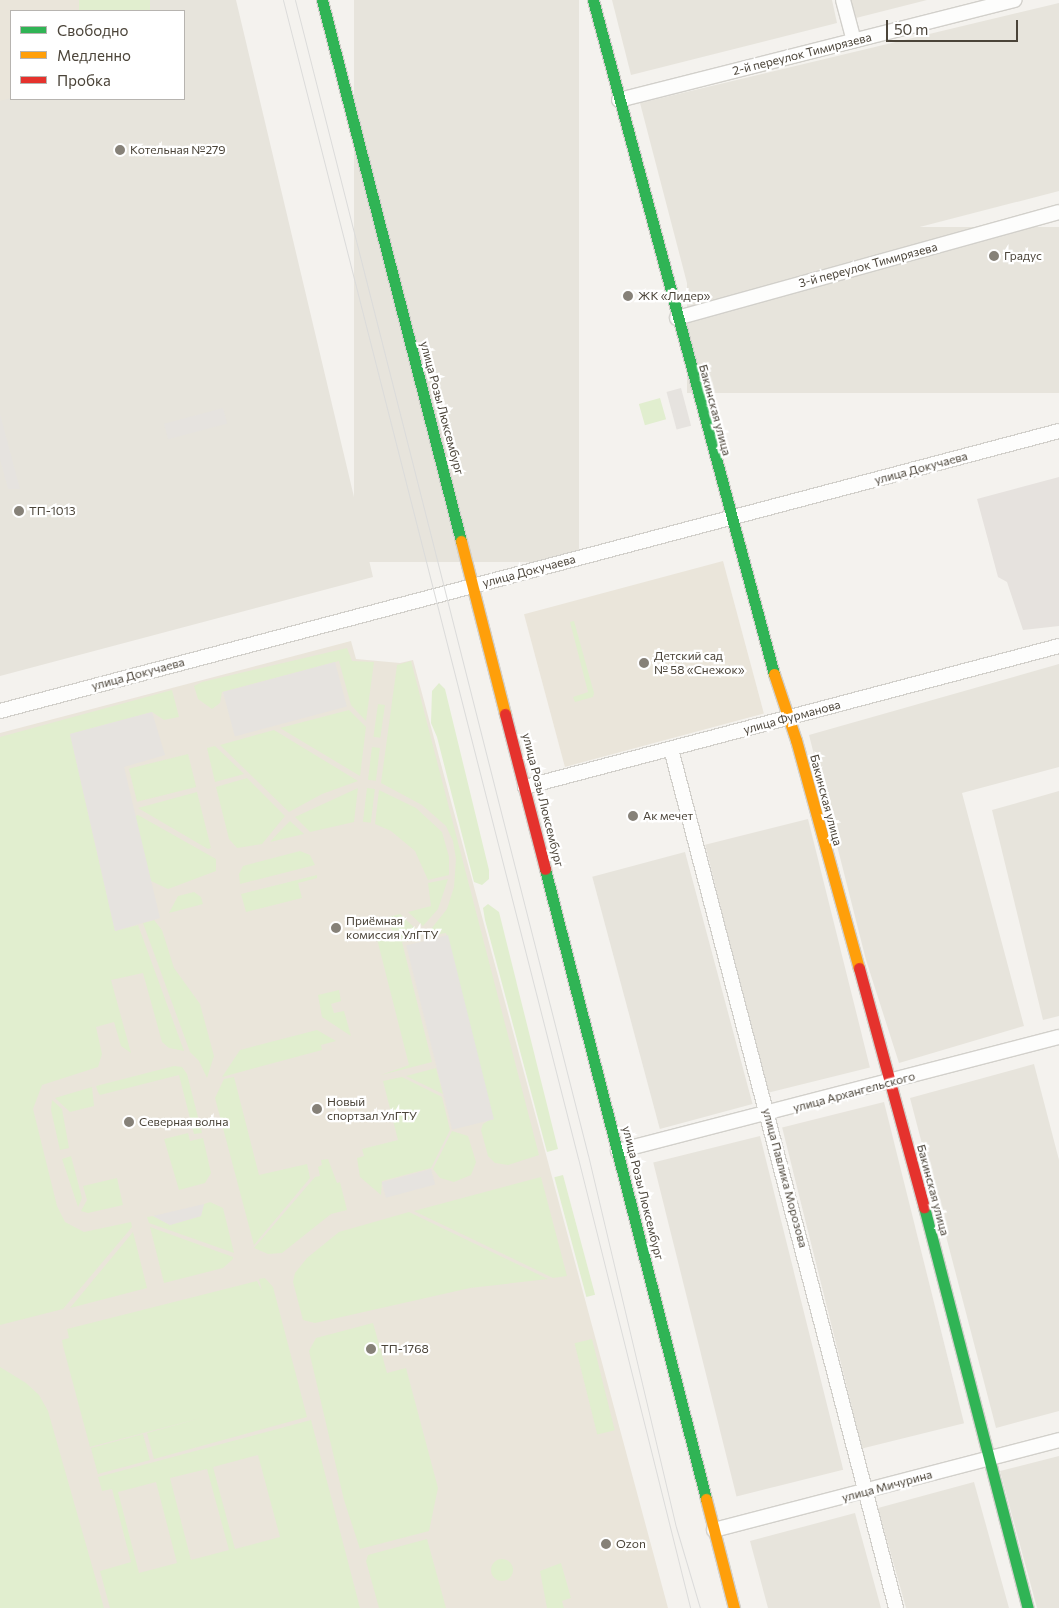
<!DOCTYPE html>
<html>
<head>
<meta charset="utf-8">
<style>
  body { margin:0 }
  #map { position:relative; width:1059px; height:1608px; overflow:hidden; background:#f4f2ee; font-family:Commissioner,sans-serif }
  div>[style] { position:absolute }
  [style*='--x'] { left:calc(var(--x)*1px); top:calc(var(--y)*1px); width:calc(var(--w)*1px); rotate:calc(var(--a)*1deg) }
  .residential>* { inset:0; background:#e7e4dc; transform-origin:0 0 }
  .industrial>* { inset:0; background:#e6e2de }
  .education>* { inset:0; background:#eae5da; transform-origin:0 0 }
  .green>* { inset:0; background:#e1eecf; transform-origin:0 0 }
  .round { border-radius:50% }
  .parking>* { inset:0; background:#e6e3df; transform-origin:0 0 }
  .roads { filter:drop-shadow(1px 0 #d2d0cb) drop-shadow(-1px 0 #d2d0cb) drop-shadow(0 1px #d2d0cb) drop-shadow(0 -1px #d2d0cb) }
  .street>* { height:14px; margin:-7px; padding:0 7px; transform-origin:7px; border-radius:7px; background:#fdfdfc }
  .fast>* { height:11px; margin:-5.5px; padding:0 5.5px; transform-origin:5.5px; border-radius:5.5px; background:#30b455 }
  .slow>* { height:11px; margin:-5.5px; padding:0 5.5px; transform-origin:5.5px; border-radius:5.5px; background:#ff9f0a }
  .jam>* { height:11px; margin:-5.5px; padding:0 5.5px; transform-origin:5.5px; border-radius:5.5px; background:#e5322d }
  .tram>* { height:1px; margin:-0.5px; padding:0 0.5px; transform-origin:0.5px; border-radius:0.5px; background:#dbdbda }
  .dots>* { width:14px; height:14px; translate:-50% -50%; box-sizing:border-box; border:2px solid #fff; border-radius:50% }
  span { translate:-50% -50%; white-space:nowrap; text-align:center; line-height:1.15; -webkit-text-stroke:4.5px #fff; paint-order:stroke }
  .street-label { font-size:12px; color:#4b4439 }
  .poi-label { font-size:12px; color:#4b4439 }
  .left { translate:0 -50%; text-align:left }
  .legend { position:absolute; left:10px; top:10px; width:175px; height:90px; box-sizing:border-box; background:#fff; border:1px solid #b7b4b0; margin:0; padding:6px 9px; list-style:none; font-size:15px; color:#4b4439 }
  .legend li { display:flex; align-items:center; gap:10px; height:25px }
  .legend b { width:25px; border:1px solid #b7b4b0 }
  .scale { position:absolute; left:886px; top:20px; width:132px; height:22px; box-sizing:border-box; border:2px solid #4b4439; border-top:0; padding-left:6px; font-size:15px; line-height:18px; white-space:nowrap; color:#4b4439; -webkit-text-stroke:4px #fff; paint-order:stroke }
</style>
</head>
<body>
<div id="map">
  <div class="residential">
    <i style="clip-path:polygon(evenodd,0 0,236px 0,373px 577px,0 676px,0 0,11px 11px,184px 11px,184px 99px,11px 99px,11px 11px)"></i>
    <i style="left:354px;top:0;width:225px;height:562px"></i>
    <i style="clip-path:polygon(612px 0,832px 0,837px 23px,631px 75px)"></i>
    <i style="clip-path:polygon(851px 0,927px 0,856px 18px)"></i>
    <i style="clip-path:polygon(1059px 3px,1059px 191px,688px 287px,640px 103px)"></i>
    <i style="left:1059px;top:227px;width:166px;height:372px;rotate:90deg"></i>
    <i style="clip-path:polygon(1059px 664px,1059px 767px,962px 793px,1024px 1026px,899px 1063px,866px 960px,809px 735px)"></i>
    <i style="clip-path:polygon(1059px 791px,1059px 1016px,1043px 1020px,992px 810px)"></i>
    <i style="left:808px;top:819px;width:256px;height:106px;rotate:76deg"></i>
    <i style="left:685px;top:852px;width:261px;height:96px;rotate:75deg"></i>
    <i style="clip-path:polygon(1034px 1064px,1059px 1160px,1059px 1411px,996px 1428px,910px 1098px)"></i>
    <i style="left:884px;top:1102px;width:331px;height:105px;rotate:76deg"></i>
    <i style="left:760px;top:1136px;width:344px;height:110px;rotate:76deg"></i>
    <i style="clip-path:polygon(1059px 1456px,1059px 1608px,1037px 1608px,1000px 1471px)"></i>
    <i style="clip-path:polygon(974px 1482px,1009px 1608px,906px 1608px,878px 1508px)"></i>
    <i style="clip-path:polygon(855px 1513px,881px 1608px,768px 1608px,750px 1541px)"></i>
  </div>
  <div class="industrial">
    <i style="clip-path:polygon(1059px 477px,1059px 626px,1023px 630px,1007px 582px,998px 577px,977px 499px)"></i>
  </div>
  <div class="education">
    <i style="clip-path:polygon(0 0,112px 0,115px 11px,11px 11px,11px 98px,0 101px)"></i>
    <i style="left:723px;top:561px;width:158px;height:206px;rotate:75deg"></i>
    <i style="clip-path:polygon(351px 641px,356px 659px,400px 663px,413px 660px,668px 1608px,0 1608px,0 733px)"></i>
  </div>
  <div class="green">
    <i style="left:79px;top:0;width:71px;height:13px"></i>
    <i style="left:660px;top:398px;width:22px;height:22px;rotate:74deg"></i>
    <i style="clip-path:polygon(574px 621px,594px 693px,593px 697px,575px 702px,573px 697px,588px 692px,570px 622px)"></i>
    <i style="clip-path:polygon(347px 648px,352px 661px,374px 662px,366px 721px,351px 705px,339px 661px,222px 692px,220px 703px,212px 709px,198px 699px,194px 686px,202px 682px)"></i>
    <i style="clip-path:polygon(411px 661px,539px 1155px,508px 1165px,495px 1163px,488px 1156px,481px 1130px,483px 1124px,491px 1119px,446px 933px,433px 935px,431px 929px,447px 909px,454px 887px,456px 859px,453px 841px,446px 826px,422px 805px,381px 783px,397px 665px)"></i>
    <i style="clip-path:polygon(439px 683px,445px 689px,489px 870px,489px 879px,482px 885px,474px 882px,437px 737px,431px 723px,432px 691px)"></i>
    <i style="clip-path:polygon(172px 690px,179px 717px,164px 720px,152px 712px,70px 734px,115px 931px,138px 925px,184px 1051px,169px 1048px,162px 1042px,143px 973px,111px 980px,131px 1053px,121px 1046px,114px 1022px,96px 1027px,102px 1054px,98px 1067px,42px 1085px,33px 1109px,57px 1206px,65px 1222px,84px 1232px,131px 1222px,132px 1227px,63px 1309px,0 1325px,0 737px)"></i>
    <i style="left:378px;top:704px;width:7px;height:33px;rotate:8deg"></i>
    <i style="clip-path:polygon(349px 710px,366px 727px,360px 776px,280px 728px)"></i>
    <i style="clip-path:polygon(274px 730px,358px 781px,322px 794px,289px 812px,220px 745px)"></i>
    <i style="clip-path:polygon(215px 746px,244px 774px,215px 782px,207px 748px)"></i>
    <i style="left:372px;top:747px;width:8px;height:33px;rotate:7deg"></i>
    <i style="left:188px;top:754px;width:34px;height:61px;rotate:76deg"></i>
    <i style="clip-path:polygon(247px 778px,285px 816px,262px 844px,237px 848px,229px 839px,216px 787px)"></i>
    <i style="clip-path:polygon(358px 788px,354px 822px,310px 832px,295px 817px)"></i>
    <i style="left:367px;top:788px;width:8px;height:34px;rotate:7deg"></i>
    <i style="clip-path:polygon(379px 790px,416px 808px,442px 832px,449px 857px,449px 875px,428px 880px,415px 851px,391px 831px,375px 824px)"></i>
    <i style="clip-path:polygon(197px 792px,211px 848px,208px 849px,138px 808px)"></i>
    <i style="clip-path:polygon(138px 815px,216px 859px,216px 871px,168px 889px,151px 881px,135px 816px)"></i>
    <i style="clip-path:polygon(290px 821px,304px 834px,270px 842px,281px 830px)"></i>
    <i style="clip-path:polygon(300px 851px,310px 855px,315px 865px,240px 884px,239px 874px,243px 866px)"></i>
    <i style="clip-path:polygon(317px 875px,317px 878px,298px 883px,302px 898px,246px 912px,241px 894px)"></i>
    <i style="clip-path:polygon(448px 879px,438px 909px,423px 926px,408px 912px,431px 906px,428px 883px)"></i>
    <i style="clip-path:polygon(194px 892px,201px 897px,203px 904px,169px 913px,178px 896px)"></i>
    <i style="clip-path:polygon(488px 904px,499px 912px,558px 1149px,547px 1152px,485px 920px,483px 908px)"></i>
    <i style="clip-path:polygon(400px 914px,420px 933px,421px 937px,402px 942px,432px 1062px,381px 1075px,409px 1065px,377px 939px,393px 935px,388px 917px)"></i>
    <i style="clip-path:polygon(154px 920px,162px 930px,174px 968px,200px 1004px,214px 1056px,207px 1078px,199px 1061px,190px 1052px,143px 923px)"></i>
    <i style="clip-path:polygon(339px 990px,341px 1001px,331px 1004px,334px 1013px,344px 1011px,351px 1036px,322px 1017px,318px 995px)"></i>
    <i style="clip-path:polygon(317px 1030px,336px 1041px,321px 1045px,322px 1050px,222px 1077px,240px 1050px)"></i>
    <i style="clip-path:polygon(174px 1066px,182px 1067px,187px 1074px,202px 1133px,194px 1134px,179px 1075px,100px 1095px,98px 1092px,96px 1086px)"></i>
    <i style="clip-path:polygon(436px 1068px,443px 1094px,406px 1076px)"></i>
    <i style="clip-path:polygon(234px 1077px,259px 1175px,307px 1164px,310px 1178px,254px 1245px,215px 1098px,224px 1079px)"></i>
    <i style="clip-path:polygon(402px 1077px,442px 1097px,450px 1130px,431px 1168px,382px 1181px,381px 1195px,360px 1177px,357px 1158px,364px 1156px,362px 1149px,398px 1140px,383px 1081px)"></i>
    <i style="clip-path:polygon(92px 1087px,94px 1106px,70px 1112px,55px 1098px)"></i>
    <i style="clip-path:polygon(52px 1100px,62px 1109px,69px 1148px,60px 1150px,51px 1110px)"></i>
    <i style="clip-path:polygon(452px 1131px,468px 1136px,476px 1162px,471px 1175px,454px 1182px,440px 1178px,433px 1169px)"></i>
    <i style="clip-path:polygon(188px 1133px,190px 1141px,203px 1138px,211px 1173px,205px 1183px,179px 1190px,164px 1139px)"></i>
    <i style="clip-path:polygon(71px 1156px,82px 1198px,78px 1207px,62px 1159px)"></i>
    <i style="clip-path:polygon(328px 1159px,337px 1183px,340px 1182px,347px 1210px,331px 1214px,282px 1253px,268px 1254px,254px 1248px,315px 1177px,320px 1176px,318px 1167px,322px 1165px,321px 1160px)"></i>
    <i style="left:563px;top:1175px;width:124px;height:9px;rotate:75deg"></i>
    <i style="clip-path:polygon(541px 1177px,567px 1276px,553px 1278px,414px 1211px)"></i>
    <i style="clip-path:polygon(117px 1178px,123px 1205px,88px 1213px,81px 1211px,87px 1200px,83px 1186px)"></i>
    <i style="clip-path:polygon(210px 1202px,223px 1208px,234px 1253px,149px 1223px,147px 1217px,153px 1216px,170px 1225px,201px 1216px,204px 1204px)"></i>
    <i style="clip-path:polygon(409px 1212px,548px 1279px,470px 1288px,315px 1323px,303px 1320px,293px 1282px,295px 1273px,307px 1258px,339px 1232px)"></i>
    <i style="clip-path:polygon(150px 1227px,233px 1257px,233px 1259px,223px 1268px,164px 1283px)"></i>
    <i style="clip-path:polygon(133px 1232px,147px 1288px,70px 1308px)"></i>
    <i style="clip-path:polygon(265px 1278px,273px 1287px,307px 1417px,154px 1459px,147px 1433px,201px 1418px,90px 1447px,63px 1346px,62px 1340px,69px 1338px,67px 1329px,257px 1281px,262px 1291px,259px 1279px)"></i>
    <i style="clip-path:polygon(373px 1323px,387px 1373px,406px 1368px,438px 1488px,429px 1531px,360px 1549px,344px 1500px,309px 1351px,316px 1338px)"></i>
    <i style="left:592px;top:1339px;width:94px;height:18px;rotate:76deg"></i>
    <i style="clip-path:polygon(0 1367px,26px 1383px,39px 1395px,48px 1411px,104px 1608px,0 1608px)"></i>
    <i style="clip-path:polygon(evenodd,311px 1420px,360px 1608px,110px 1608px,100px 1571px,131px 1562px,112px 1489px,102px 1491px,98px 1477px,311px 1420px,258px 1455px,280px 1537px,235px 1549px,213px 1467px,258px 1455px,311px 1420px,207px 1469px,229px 1550px,191px 1560px,170px 1478px,207px 1469px,311px 1420px,156px 1482px,177px 1563px,139px 1573px,118px 1492px,156px 1482px)"></i>
    <i style="left:143px;top:1434px;width:27px;height:54px;rotate:75deg"></i>
    <i style="clip-path:polygon(427px 1539px,446px 1608px,379px 1608px,366px 1561px,368px 1555px)"></i>
    <i class="round" style="left:491px;top:1559px;width:22px;height:22px"></i>
    <i style="clip-path:polygon(561px 1563px,571px 1598px,562px 1601px,564px 1608px,547px 1608px,540px 1571px)"></i>
  </div>
  <div class="parking">
    <i style="left:681px;top:388px;width:39px;height:15px;rotate:75deg"></i>
    <i style="left:223px;top:408px;width:16px;height:61px;rotate:75deg"></i>
    <i style="clip-path:polygon(0 414px,20px 489px,8px 489px,0 459px)"></i>
    <i style="left:335px;top:662px;width:46px;height:116px;rotate:75deg"></i>
    <i style="clip-path:polygon(152px 712px,165px 755px,124px 767px,160px 918px,115px 931px,70px 734px)"></i>
    <i style="left:448px;top:935px;width:190px;height:43px;rotate:76deg"></i>
    <i style="left:431px;top:1169px;width:16px;height:51px;rotate:75deg"></i>
    <i style="clip-path:polygon(204px 1204px,201px 1216px,170px 1225px,153px 1216px)"></i>
  </div>
  <div class="roads">
    <div class="street">
      <i style="--x:843;--y:0;--w:42;--a:75"></i>
      <i style="--x:619;--y:100;--w:408;--a:-14.2"></i>
      <i style="--x:677;--y:318;--w:396;--a:-15.5"></i>
      <i style="--x:0;--y:711;--w:1095;--a:-14.81"></i>
      <i style="--x:671;--y:749;--w:888;--a:75.32"></i>
      <i style="--x:525;--y:787;--w:552;--a:-14.79"></i>
      <i style="--x:618;--y:1151;--w:455;--a:-14.5"></i>
      <i style="--x:714;--y:1530;--w:357;--a:-14.6"></i>
    </div>
    <div class="fast">
      <i style="--x:322;--y:0;--w:559;--a:75.59"></i>
      <i style="--x:593;--y:0;--w:698;--a:74.97"></i>
      <i style="--x:545;--y:869;--w:650;--a:75.66"></i>
      <i style="--x:924;--y:1207;--w:414;--a:75.5"></i>
    </div>
    <div class="slow">
      <i style="--x:461;--y:541;--w:179;--a:75.7"></i>
      <i style="--x:774;--y:674;--w:70;--a:71.6"></i>
      <i style="--x:796;--y:740;--w:237;--a:74.6"></i>
      <i style="--x:706;--y:1499;--w:113;--a:75.6"></i>
    </div>
    <div class="jam">
      <i style="--x:505;--y:714;--w:160;--a:75.5"></i>
      <i style="--x:859;--y:968;--w:248;--a:74.8"></i>
    </div>
  </div>
  <div class="tram">
    <i style="--x:283;--y:0;--w:1195;--a:75.71"></i>
    <i style="--x:578;--y:1158;--w:464;--a:76"></i>
    <i style="--x:295;--y:0;--w:1192;--a:75.77"></i>
    <i style="--x:588;--y:1155;--w:382;--a:76.7"></i>
    <i style="--x:676;--y:1527;--w:84;--a:73.5"></i>
  </div>
  <div class="dots">
    <i style="left:120px;top:150px;background:#868178"></i>
    <i style="left:994px;top:256px;background:#868178"></i>
    <i style="left:628px;top:296px;background:#868178"></i>
    <i style="left:19px;top:511px;background:#868178"></i>
    <i style="left:644px;top:663px;background:#868178"></i>
    <i style="left:633px;top:816px;background:#868178"></i>
    <i style="left:336px;top:928px;background:#868178"></i>
    <i style="left:317px;top:1109px;background:#868178"></i>
    <i style="left:129px;top:1122px;background:#868178"></i>
    <i style="left:371px;top:1349px;background:#868178"></i>
    <i style="left:606px;top:1544px;background:#868178"></i>
  </div>
  <div class="street-label">
    <span style="left:802px;top:54px;rotate:-14deg">2-й переулок Тимирязева</span>
    <span style="left:868px;top:265px;rotate:-15deg">3-й переулок Тимирязева</span>
    <span style="left:442px;top:408px;rotate:75deg">улица Розы Люксембург</span>
    <span style="left:715px;top:410px;rotate:75deg">Бакинская улица</span>
    <span style="left:921px;top:468px;rotate:-15deg">улица Докучаева</span>
    <span style="left:529px;top:571px;rotate:-15deg">улица Докучаева</span>
    <span style="left:138px;top:674px;rotate:-15deg">улица Докучаева</span>
    <span style="left:792px;top:717px;rotate:-15deg">улица Фурманова</span>
    <span style="left:543px;top:800px;rotate:76deg">улица Розы Люксембург</span>
    <span style="left:826px;top:800px;rotate:75deg">Бакинская улица</span>
    <span style="left:854px;top:1092px;rotate:-15deg">улица Архангельского</span>
    <span style="left:785px;top:1178px;rotate:75deg">улица Павлика Морозова</span>
    <span style="left:933px;top:1190px;rotate:75deg">Бакинская улица</span>
    <span style="left:643px;top:1193px;rotate:76deg">улица Розы Люксембург</span>
    <span style="left:887px;top:1486px;rotate:-15deg">улица Мичурина</span>
  </div>
  <div class="poi-label">
    <span class="left" style="left:130px;top:150px">Котельная №279</span>
    <span class="left" style="left:1004px;top:256px">Градус</span>
    <span class="left" style="left:638px;top:296px">ЖК «Лидер»</span>
    <span class="left" style="left:29px;top:511px">ТП-1013</span>
    <span class="left" style="left:654px;top:663px">Детский сад<br>№ 58 «Снежок»</span>
    <span class="left" style="left:643px;top:816px">Ак мечет</span>
    <span class="left" style="left:346px;top:928px">Приёмная<br>комиссия УлГТУ</span>
    <span class="left" style="left:327px;top:1109px">Новый<br>спортзал УлГТУ</span>
    <span class="left" style="left:139px;top:1122px">Северная волна</span>
    <span class="left" style="left:381px;top:1349px">ТП-1768</span>
    <span class="left" style="left:616px;top:1544px">Ozon</span>
  </div>
  <ul class="legend">
  <li><b style="height:6px;background:#30b455"></b>Свободно</li>
  <li><b style="height:6px;background:#ff9f0a"></b>Медленно</li>
  <li><b style="height:6px;background:#e5322d"></b>Пробка</li>
  </ul>
  <div class="scale">50 m</div>
</div>
</body>
</html>
